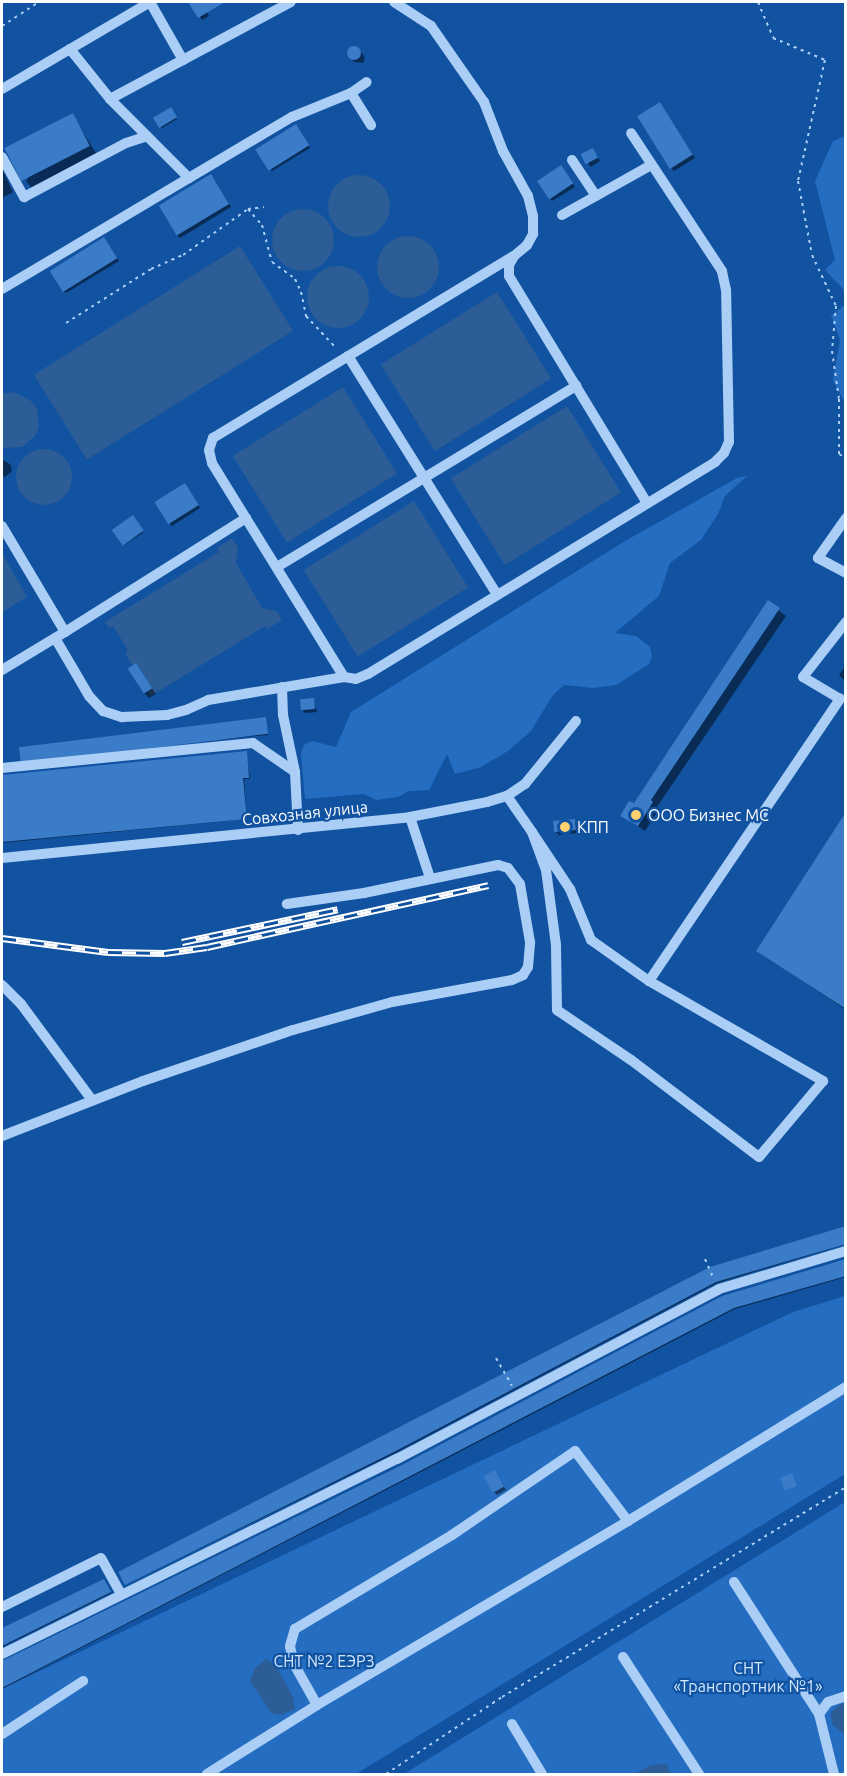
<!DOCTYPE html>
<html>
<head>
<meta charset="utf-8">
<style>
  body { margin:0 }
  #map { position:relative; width:847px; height:1776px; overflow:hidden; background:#1153a1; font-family:Ubuntu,sans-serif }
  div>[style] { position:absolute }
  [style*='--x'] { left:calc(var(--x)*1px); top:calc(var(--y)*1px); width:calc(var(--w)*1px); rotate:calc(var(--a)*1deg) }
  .green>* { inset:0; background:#246dc0 }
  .water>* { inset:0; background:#2d5d96; transform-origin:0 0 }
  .round { border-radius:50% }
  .shadow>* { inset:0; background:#0007 }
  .building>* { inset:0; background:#3a7cc8; transform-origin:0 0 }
  .path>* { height:2px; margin-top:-1px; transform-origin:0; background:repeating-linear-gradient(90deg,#aacef5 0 3px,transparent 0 7.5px) }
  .minor>* { height:10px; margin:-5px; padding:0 5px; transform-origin:5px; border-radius:5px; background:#aacef5 }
  .rail>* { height:7px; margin-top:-3.5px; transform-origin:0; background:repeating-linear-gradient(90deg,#1153a1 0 14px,#fff 0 28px); box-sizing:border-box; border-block:2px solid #fff }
  .dots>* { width:16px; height:16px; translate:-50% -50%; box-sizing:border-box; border:3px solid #1153a1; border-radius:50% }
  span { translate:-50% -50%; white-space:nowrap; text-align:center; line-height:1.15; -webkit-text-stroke:4.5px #1153a1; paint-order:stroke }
  .street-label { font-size:16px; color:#fff }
  .poi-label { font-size:16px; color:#fff }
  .left { translate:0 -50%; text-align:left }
  .park-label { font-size:16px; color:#d3e8fe }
  .frame { position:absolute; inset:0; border:3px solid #fff; pointer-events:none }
</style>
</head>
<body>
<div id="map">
  <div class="green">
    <i style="clip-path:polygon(845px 136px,845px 298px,843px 289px,825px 270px,835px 260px,815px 181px,833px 141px)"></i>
    <i style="clip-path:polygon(845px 305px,845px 403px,833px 380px,840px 340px,831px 315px)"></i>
    <i style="clip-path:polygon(747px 476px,725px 496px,718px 514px,701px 540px,670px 563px,659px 596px,615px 633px,636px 636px,650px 647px,652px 656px,649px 664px,616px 685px,593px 688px,564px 685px,553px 695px,531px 731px,508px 751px,481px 767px,455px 774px,447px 754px,429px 790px,409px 791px,398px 797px,376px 800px,364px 794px,305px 799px,301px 753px,304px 745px,312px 741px,336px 747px,351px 712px,625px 541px,737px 478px)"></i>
    <i style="clip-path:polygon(845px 1296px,845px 1474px,356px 1774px,2px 1774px,2px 1689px,793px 1312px)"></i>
    <i style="clip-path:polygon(845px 1502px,845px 1774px,404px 1774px,438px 1753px)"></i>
  </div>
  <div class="water">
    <i class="round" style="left:328px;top:175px;width:62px;height:62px"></i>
    <i class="round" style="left:272px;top:209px;width:62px;height:62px"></i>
    <i class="round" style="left:377px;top:236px;width:62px;height:62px"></i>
    <i style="left:240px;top:246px;width:100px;height:243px;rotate:58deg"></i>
    <i class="round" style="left:307px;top:266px;width:62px;height:62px"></i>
    <i style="left:497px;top:292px;width:102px;height:137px;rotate:58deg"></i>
    <i style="left:343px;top:387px;width:102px;height:130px;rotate:58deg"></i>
    <i style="clip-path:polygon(14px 392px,31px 401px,37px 409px,39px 427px,35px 436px,22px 447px,4px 448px,2px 447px,2px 394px)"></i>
    <i style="left:567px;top:406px;width:102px;height:137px;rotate:58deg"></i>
    <i class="round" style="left:16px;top:449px;width:56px;height:56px"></i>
    <i style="left:414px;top:501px;width:102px;height:130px;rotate:58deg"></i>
    <i style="clip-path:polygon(232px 538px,238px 548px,236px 563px,262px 608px,277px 611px,282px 620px,267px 629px,265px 626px,151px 696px,148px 691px,152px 688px,144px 675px,136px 663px,132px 665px,125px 653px,128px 650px,113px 626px,109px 628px,105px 622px,219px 552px,217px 548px)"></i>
    <i style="clip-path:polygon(2px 553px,27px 597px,2px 612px)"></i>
    <i style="clip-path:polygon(266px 1659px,276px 1666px,293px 1697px,295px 1709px,281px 1715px,271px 1713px,250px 1681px,255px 1668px)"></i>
    <i style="clip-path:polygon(841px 1704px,845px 1705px,845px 1735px,832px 1724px,831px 1712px)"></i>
    <i style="clip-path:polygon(667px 1764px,670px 1774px,635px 1774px,651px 1765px)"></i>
  </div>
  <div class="shadow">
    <i style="clip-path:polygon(190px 2px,201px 2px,209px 16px,202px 20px)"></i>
    <i style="clip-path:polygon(353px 47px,362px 53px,365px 58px,363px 63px,354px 62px,349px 56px,348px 53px)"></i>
    <i style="clip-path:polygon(663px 107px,695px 158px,674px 171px,671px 168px)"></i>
    <i style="clip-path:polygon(171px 110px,177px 119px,162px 128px,161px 127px)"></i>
    <i style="clip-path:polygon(72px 115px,96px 153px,32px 188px,26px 181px)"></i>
    <i style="clip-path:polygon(299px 128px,310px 148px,272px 171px,269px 168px)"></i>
    <i style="clip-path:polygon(595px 153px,600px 161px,591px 167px,588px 164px)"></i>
    <i style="clip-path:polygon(561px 166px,575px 187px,552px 201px,549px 198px)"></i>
    <i style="clip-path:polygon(2px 169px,13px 192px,2px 198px)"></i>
    <i style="clip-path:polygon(214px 179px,231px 207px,180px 238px,177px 235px)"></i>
    <i style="clip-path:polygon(107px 242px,119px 261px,66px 293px,63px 290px)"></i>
    <i style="clip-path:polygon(2px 459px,11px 465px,12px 471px,5px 477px,2px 476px)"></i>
    <i style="clip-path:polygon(187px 487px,200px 508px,172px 526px,169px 523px)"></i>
    <i style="clip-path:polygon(134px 517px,143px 533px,123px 545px,122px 544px)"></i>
    <i style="clip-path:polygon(768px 602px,786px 616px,657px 807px,659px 809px,645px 831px,622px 815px,634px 805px)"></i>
    <i style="clip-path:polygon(136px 665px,156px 694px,149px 698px,144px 693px)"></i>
    <i style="clip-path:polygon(846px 665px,846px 682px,839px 675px)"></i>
    <i style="clip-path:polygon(313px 700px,317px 712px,305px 713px,302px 710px)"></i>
    <i style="clip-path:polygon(266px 720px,268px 735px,21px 758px)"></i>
    <i style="clip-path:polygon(246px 753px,250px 779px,244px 779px,247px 819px,2px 843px,2px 777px)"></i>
    <i style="clip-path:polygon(846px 815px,846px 1010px,758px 951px)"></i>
    <i style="clip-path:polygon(575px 820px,579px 833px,559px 835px,556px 832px)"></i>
    <i style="clip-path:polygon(846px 1230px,846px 1244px,717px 1283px,395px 1453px,126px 1584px,710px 1269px)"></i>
    <i style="clip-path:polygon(846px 1261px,846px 1277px,735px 1309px,2px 1689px,2px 1670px,401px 1467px,722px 1297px)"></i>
    <i style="clip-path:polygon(495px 1471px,506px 1490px,497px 1495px,494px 1492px)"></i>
    <i style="clip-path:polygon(104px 1581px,111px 1593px,2px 1647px,2px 1630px)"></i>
  </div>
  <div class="building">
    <i style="clip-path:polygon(188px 2px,225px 2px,198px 18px)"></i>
    <i class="round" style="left:347px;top:46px;width:14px;height:14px"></i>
    <i style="left:660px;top:102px;width:62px;height:27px;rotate:58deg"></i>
    <i style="left:171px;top:107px;width:12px;height:21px;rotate:59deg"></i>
    <i style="left:73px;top:113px;width:37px;height:77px;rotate:63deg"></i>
    <i style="left:296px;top:124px;width:25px;height:48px;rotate:58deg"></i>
    <i style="left:593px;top:148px;width:11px;height:14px;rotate:63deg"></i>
    <i style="left:561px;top:165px;width:22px;height:29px;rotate:56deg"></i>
    <i style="left:211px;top:174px;width:35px;height:61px;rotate:59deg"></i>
    <i style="left:104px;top:237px;width:25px;height:64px;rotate:58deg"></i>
    <i style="left:185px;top:483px;width:26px;height:36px;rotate:58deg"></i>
    <i style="left:133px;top:515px;width:19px;height:26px;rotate:55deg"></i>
    <i style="clip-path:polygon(768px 600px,780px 608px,651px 800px,653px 802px,638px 826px,620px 816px,629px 801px,634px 803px)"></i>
    <i style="left:136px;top:663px;width:30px;height:10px;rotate:57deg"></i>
    <i style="left:314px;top:698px;width:11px;height:14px;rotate:85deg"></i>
    <i style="left:266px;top:717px;width:17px;height:249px;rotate:83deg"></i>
    <i style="clip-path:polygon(247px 751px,249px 778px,243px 778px,247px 819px,2px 842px,2px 775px)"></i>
    <i style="clip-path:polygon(846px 812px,846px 1009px,756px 951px)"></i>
    <i style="left:575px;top:819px;width:11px;height:22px;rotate:85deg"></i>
    <i style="clip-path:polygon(846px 1226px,846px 1244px,716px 1282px,394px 1452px,125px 1585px,118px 1572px,710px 1267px)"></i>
    <i style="clip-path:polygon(846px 1259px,846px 1276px,734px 1308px,2px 1688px,2px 1661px,400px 1466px,722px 1296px)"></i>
    <i style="left:495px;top:1470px;width:19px;height:13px;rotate:62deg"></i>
    <i style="left:792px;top:1473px;width:14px;height:13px;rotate:69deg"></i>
    <i style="clip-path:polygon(104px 1579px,111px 1592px,2px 1646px,2px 1628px)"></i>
  </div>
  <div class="path">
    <i style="--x:758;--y:2;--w:39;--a:67"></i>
    <i style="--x:773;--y:38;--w:56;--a:22.9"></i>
    <i style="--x:825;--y:60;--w:124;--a:102.6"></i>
    <i style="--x:798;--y:181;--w:75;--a:79.3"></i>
    <i style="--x:812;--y:255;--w:56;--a:64.8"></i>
    <i style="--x:836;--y:306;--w:45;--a:95.1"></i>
    <i style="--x:832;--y:351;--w:49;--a:81.7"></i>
    <i style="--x:839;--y:399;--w:55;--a:90"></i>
    <i style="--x:839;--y:454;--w:8;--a:30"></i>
    <i style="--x:2;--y:26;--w:44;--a:-33"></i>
    <i style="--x:248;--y:209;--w:21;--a:49"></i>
    <i style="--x:262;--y:225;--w:38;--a:75"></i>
    <i style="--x:272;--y:262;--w:29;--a:36"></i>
    <i style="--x:295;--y:279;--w:14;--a:65"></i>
    <i style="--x:301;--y:292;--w:25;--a:78"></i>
    <i style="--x:306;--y:316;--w:44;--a:46.8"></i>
    <i style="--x:66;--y:323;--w:101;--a:-32.4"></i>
    <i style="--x:151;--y:269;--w:35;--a:-24"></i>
    <i style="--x:183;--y:255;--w:80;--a:-35.3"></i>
    <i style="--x:248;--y:209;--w:16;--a:-7"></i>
    <i style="--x:705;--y:1259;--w:22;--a:66"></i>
    <i style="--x:496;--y:1358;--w:32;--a:60"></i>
    <i style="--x:386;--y:1774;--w:139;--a:-33.6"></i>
    <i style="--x:502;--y:1697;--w:403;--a:-31.4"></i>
  </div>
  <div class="minor">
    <i style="--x:150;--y:2;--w:67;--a:60.4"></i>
    <i style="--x:70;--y:49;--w:64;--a:51.3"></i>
    <i style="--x:110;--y:99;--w:112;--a:45"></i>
    <i style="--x:2;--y:89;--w:172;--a:-30.4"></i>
    <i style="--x:351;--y:93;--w:38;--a:58"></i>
    <i style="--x:110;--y:99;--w:205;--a:-28.2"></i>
    <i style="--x:2;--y:157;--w:46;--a:61.2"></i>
    <i style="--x:24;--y:197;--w:115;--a:-27.9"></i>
    <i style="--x:126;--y:143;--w:22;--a:-18"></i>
    <i style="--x:572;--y:160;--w:43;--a:56.3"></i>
    <i style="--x:562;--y:215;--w:102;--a:-29.3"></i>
    <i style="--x:514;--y:256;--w:10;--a:119"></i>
    <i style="--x:509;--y:265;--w:11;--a:90"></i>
    <i style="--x:509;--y:276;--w:266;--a:58.7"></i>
    <i style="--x:2;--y:289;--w:337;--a:-30.7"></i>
    <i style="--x:292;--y:117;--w:64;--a:-22.1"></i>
    <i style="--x:351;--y:93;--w:19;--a:-35"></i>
    <i style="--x:348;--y:356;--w:281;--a:58"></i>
    <i style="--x:846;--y:518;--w:49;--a:125"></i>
    <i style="--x:818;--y:558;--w:32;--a:28"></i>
    <i style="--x:2;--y:526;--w:123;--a:59.3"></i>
    <i style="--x:65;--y:632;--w:74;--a:148.9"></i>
    <i style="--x:277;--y:567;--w:350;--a:-31.2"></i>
    <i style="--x:65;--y:632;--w:214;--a:-32.2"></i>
    <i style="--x:55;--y:638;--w:67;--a:59.6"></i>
    <i style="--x:89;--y:696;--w:21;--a:47"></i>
    <i style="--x:103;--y:711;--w:20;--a:18"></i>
    <i style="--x:122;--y:717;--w:45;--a:-2.5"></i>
    <i style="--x:167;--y:715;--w:20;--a:-15"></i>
    <i style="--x:186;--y:710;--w:24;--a:-24"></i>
    <i style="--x:208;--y:700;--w:138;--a:-9.6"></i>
    <i style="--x:344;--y:677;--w:12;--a:9"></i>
    <i style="--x:356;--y:679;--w:13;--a:-23"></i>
    <i style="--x:368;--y:674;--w:407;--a:-31.4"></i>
    <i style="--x:715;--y:462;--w:13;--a:-45"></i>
    <i style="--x:724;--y:453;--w:12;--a:-66"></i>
    <i style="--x:729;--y:442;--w:152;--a:-91.1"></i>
    <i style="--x:726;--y:290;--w:19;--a:-102"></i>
    <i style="--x:722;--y:271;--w:165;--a:-123.4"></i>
    <i style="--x:344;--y:677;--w:251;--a:-121.7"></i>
    <i style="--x:212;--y:463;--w:13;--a:-103"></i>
    <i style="--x:209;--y:450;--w:13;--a:-72"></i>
    <i style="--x:213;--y:438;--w:352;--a:-31.2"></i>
    <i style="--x:514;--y:256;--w:17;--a:-40"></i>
    <i style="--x:527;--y:245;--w:13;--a:-61"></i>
    <i style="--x:533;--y:234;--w:18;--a:-90"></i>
    <i style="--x:533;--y:216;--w:21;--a:-104"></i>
    <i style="--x:528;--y:196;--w:51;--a:-119.1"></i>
    <i style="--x:503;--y:151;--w:53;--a:-111.2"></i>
    <i style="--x:484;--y:102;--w:93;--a:-124.9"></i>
    <i style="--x:431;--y:26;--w:44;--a:-147"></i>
    <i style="--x:282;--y:687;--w:28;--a:88"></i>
    <i style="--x:283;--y:715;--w:58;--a:78.1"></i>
    <i style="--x:295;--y:772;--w:58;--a:87"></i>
    <i style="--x:2;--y:768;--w:252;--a:-5.7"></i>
    <i style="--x:253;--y:743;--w:51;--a:34.6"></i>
    <i style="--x:507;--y:796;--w:44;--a:55.2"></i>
    <i style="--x:532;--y:832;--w:69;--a:56.3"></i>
    <i style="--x:570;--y:889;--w:55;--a:67.6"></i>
    <i style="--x:591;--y:940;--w:71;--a:35.3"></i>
    <i style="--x:649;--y:981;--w:201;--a:29.9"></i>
    <i style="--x:823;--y:1081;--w:99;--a:130.1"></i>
    <i style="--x:759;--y:1157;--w:161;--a:-142.8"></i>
    <i style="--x:631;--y:1060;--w:89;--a:-146"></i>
    <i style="--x:557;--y:1010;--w:65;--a:-90.9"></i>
    <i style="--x:556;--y:945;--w:76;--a:-97.6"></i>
    <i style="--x:546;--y:870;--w:40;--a:-110.2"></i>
    <i style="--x:410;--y:817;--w:64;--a:71.8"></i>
    <i style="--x:2;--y:858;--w:410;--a:-5.7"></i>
    <i style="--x:410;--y:817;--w:78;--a:-11"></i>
    <i style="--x:487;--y:802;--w:21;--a:-17"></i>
    <i style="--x:507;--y:796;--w:22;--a:-34"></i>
    <i style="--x:525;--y:784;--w:81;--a:-51"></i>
    <i style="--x:649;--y:981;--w:341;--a:-55.9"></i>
    <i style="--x:840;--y:699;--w:43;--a:-149.3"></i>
    <i style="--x:803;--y:677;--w:70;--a:-52"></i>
    <i style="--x:2;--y:985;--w:27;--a:45"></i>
    <i style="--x:21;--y:1004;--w:119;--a:53.5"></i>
    <i style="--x:2;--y:1136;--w:151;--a:-21.3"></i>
    <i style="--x:143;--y:1081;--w:158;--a:-18.8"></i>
    <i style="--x:293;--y:1030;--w:103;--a:-15.8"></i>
    <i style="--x:392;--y:1002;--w:122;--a:-10.4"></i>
    <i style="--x:512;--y:980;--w:12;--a:-24"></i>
    <i style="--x:523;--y:975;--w:9;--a:-58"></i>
    <i style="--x:528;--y:967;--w:25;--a:-85"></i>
    <i style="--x:530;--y:942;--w:59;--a:-99.8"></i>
    <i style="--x:520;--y:884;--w:20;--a:-127"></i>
    <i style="--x:508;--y:868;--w:10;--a:-163"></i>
    <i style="--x:498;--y:865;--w:137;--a:168.2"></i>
    <i style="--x:364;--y:893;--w:78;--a:171.9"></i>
    <i style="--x:734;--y:1582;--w:157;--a:57.2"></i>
    <i style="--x:819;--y:1714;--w:62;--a:76"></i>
    <i style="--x:2;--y:1607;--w:110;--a:-26.3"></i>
    <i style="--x:101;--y:1558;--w:41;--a:60.9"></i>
    <i style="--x:2;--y:1654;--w:441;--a:-26.3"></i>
    <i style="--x:397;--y:1459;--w:364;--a:-27.8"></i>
    <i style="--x:719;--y:1289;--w:133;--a:-16.7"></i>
    <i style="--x:623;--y:1657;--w:140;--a:57"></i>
    <i style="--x:317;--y:1705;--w:47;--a:-119.3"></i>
    <i style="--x:294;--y:1664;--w:18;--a:-103"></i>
    <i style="--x:290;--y:1646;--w:18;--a:-74"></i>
    <i style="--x:295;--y:1629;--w:183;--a:-30.9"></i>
    <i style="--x:452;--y:1535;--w:149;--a:-34.3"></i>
    <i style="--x:575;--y:1451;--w:88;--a:52.9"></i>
    <i style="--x:819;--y:1714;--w:15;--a:-53"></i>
    <i style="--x:828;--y:1702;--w:19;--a:-18"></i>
    <i style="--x:512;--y:1724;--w:58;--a:59"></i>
    <i style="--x:2;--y:1734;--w:97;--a:-33.2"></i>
    <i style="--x:207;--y:1774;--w:130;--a:-32.1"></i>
    <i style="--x:317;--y:1705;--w:361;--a:-30.6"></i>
    <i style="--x:628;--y:1521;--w:256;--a:-31.6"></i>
  </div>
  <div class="rail">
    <i style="--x:2;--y:938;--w:107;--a:7.5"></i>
    <i style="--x:108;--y:952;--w:57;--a:1"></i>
    <i style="--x:165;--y:953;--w:42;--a:-8.1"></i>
    <i style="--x:207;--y:947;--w:288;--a:-12.4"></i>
    <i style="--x:182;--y:942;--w:159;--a:-11.9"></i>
  </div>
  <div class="dots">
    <i style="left:636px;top:815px;background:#ffd26f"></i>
    <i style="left:565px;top:827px;background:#ffd26f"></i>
  </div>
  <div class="street-label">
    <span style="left:305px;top:813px;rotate:-6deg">Совхозная улица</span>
  </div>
  <div class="poi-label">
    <span class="left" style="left:648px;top:815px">ООО Бизнес МС</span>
    <span class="left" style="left:577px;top:827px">КПП</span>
  </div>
  <div class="park-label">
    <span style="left:324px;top:1661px">СНТ №2 ЕЭРЗ</span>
    <span style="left:748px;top:1677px">СНТ<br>«Транспортник №1»</span>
  </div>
  <div class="frame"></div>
</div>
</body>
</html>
